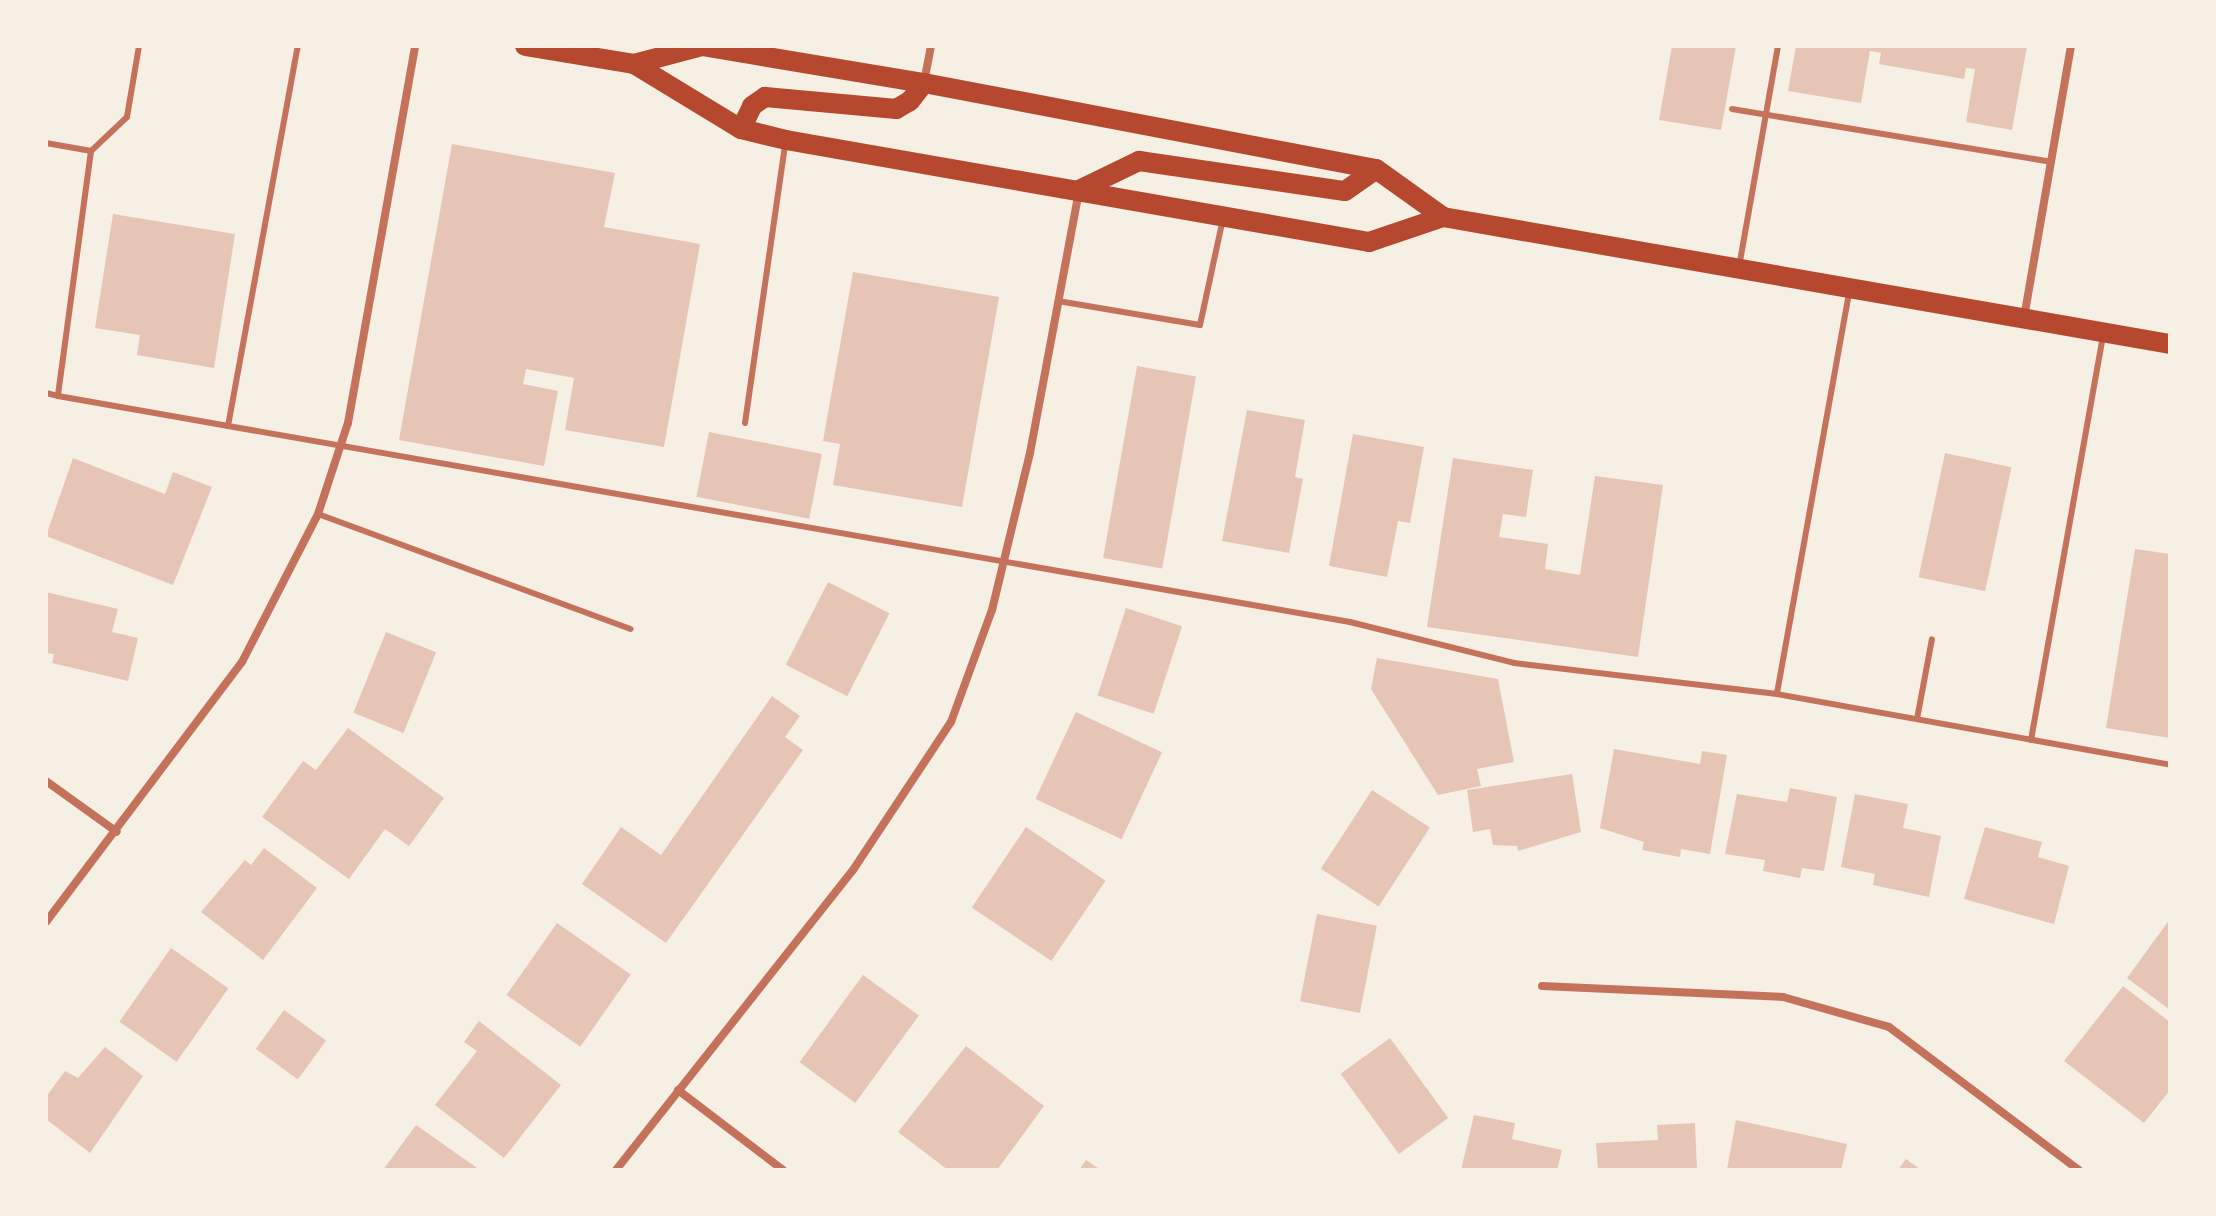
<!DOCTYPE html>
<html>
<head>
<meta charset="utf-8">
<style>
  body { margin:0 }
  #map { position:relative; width:2216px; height:1216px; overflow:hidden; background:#f6efe4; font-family:"Golos Text",sans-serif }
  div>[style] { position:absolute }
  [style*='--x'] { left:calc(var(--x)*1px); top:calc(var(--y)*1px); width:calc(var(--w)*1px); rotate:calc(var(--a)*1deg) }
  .building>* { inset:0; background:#e6c5b7; transform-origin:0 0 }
  .service>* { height:6px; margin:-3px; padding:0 3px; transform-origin:3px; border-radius:3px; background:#c5725c }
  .minor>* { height:8px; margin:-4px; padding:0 4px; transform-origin:4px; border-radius:4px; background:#c5725c }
  .primary>* { height:20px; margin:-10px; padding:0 10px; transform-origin:10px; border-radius:10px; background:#b5482f }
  span { translate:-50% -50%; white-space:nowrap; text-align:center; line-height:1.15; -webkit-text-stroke:7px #f6efe4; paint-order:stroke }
  .frame { position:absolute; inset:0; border:48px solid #f6efe4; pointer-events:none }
</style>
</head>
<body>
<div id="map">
  <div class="building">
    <i style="clip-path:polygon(1672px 46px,1736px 46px,1721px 130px,1659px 120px)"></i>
    <i style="clip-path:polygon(1796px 46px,2027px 46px,2012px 130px,1966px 122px,1975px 69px,1966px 68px,1964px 79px,1879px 64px,1881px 53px,1870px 51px,1861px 103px,1788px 91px)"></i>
    <i style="clip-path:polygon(452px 144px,615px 173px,604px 227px,700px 244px,664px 447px,565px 430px,574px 378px,526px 369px,523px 384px,558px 391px,544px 466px,399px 440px)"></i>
    <i style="clip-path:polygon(113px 214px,235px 234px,214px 368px,137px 355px,140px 335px,95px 328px)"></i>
    <i style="clip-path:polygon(853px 272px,999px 297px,962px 507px,833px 485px,840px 444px,823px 441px)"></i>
    <i style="left:1137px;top:366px;width:60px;height:195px;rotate:10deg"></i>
    <i style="clip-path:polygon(1247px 410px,1305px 420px,1295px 477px,1303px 479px,1289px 553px,1222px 541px)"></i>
    <i style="left:709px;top:432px;width:115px;height:66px;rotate:11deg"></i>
    <i style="clip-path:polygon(1353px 434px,1424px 447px,1410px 523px,1398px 521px,1387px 577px,1329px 566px)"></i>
    <i style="left:1945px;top:453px;width:68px;height:127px;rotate:12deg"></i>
    <i style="clip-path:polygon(73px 458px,165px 494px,173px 472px,212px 487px,173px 585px,46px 536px)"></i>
    <i style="clip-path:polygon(1453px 458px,1533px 470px,1526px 517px,1503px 514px,1499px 537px,1548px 544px,1545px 569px,1580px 575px,1595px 476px,1663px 485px,1638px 657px,1427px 627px)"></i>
    <i style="clip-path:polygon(2135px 549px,2170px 554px,2170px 738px,2106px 728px)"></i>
    <i style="left:828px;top:582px;width:69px;height:93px;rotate:27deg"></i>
    <i style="clip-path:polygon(46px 592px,118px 609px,112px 632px,138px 638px,128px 681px,52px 663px,54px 654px,46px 653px)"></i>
    <i style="left:1126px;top:608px;width:59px;height:92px;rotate:18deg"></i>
    <i style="left:386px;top:632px;width:54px;height:87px;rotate:22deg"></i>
    <i style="clip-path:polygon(1377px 658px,1498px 679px,1514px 762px,1477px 769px,1481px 786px,1438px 795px,1371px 689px)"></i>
    <i style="clip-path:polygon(772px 696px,800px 716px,785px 737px,803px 750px,666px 943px,582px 884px,621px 827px,661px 855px)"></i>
    <i style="left:1076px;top:712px;width:95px;height:96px;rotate:25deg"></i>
    <i style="clip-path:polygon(348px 728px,444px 798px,409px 846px,385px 829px,349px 879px,262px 817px,303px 761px,316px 770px)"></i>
    <i style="clip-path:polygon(1614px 749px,1700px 764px,1702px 751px,1727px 755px,1710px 854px,1681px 849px,1680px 857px,1642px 850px,1644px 842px,1600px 828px)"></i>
    <i style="clip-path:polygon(1572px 774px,1581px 832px,1518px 851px,1517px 846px,1493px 845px,1490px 829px,1473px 832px,1467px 790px)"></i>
    <i style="clip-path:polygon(1790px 788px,1837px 797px,1824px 871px,1802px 868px,1800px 878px,1763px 871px,1765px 860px,1725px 854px,1737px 794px,1787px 802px)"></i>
    <i style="left:1372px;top:790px;width:69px;height:94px;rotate:33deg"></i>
    <i style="clip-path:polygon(1855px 794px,1908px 804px,1903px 828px,1941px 836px,1929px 897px,1873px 885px,1875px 874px,1841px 867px)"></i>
    <i style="left:1026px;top:827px;width:96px;height:97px;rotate:34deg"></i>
    <i style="clip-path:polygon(1985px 827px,2042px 842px,2038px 857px,2069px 866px,2054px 924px,1964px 899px)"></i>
    <i style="clip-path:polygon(264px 848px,317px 888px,263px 960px,201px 912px,245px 860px,251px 865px)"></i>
    <i style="left:1317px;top:914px;width:61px;height:89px;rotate:11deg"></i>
    <i style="clip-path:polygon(2170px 919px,2170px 1010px,2127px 978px)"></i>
    <i style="left:557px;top:923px;width:90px;height:88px;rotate:35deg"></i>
    <i style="left:171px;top:948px;width:70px;height:90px;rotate:35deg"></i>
    <i style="left:863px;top:975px;width:69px;height:108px;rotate:36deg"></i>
    <i style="clip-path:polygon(2123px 986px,2170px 1022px,2170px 1090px,2144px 1123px,2064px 1061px)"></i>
    <i style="left:284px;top:1010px;width:52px;height:48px;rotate:36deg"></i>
    <i style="clip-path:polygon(479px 1021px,561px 1085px,504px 1158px,435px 1105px,477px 1051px,464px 1042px)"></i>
    <i style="left:1390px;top:1038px;width:99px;height:61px;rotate:54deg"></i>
    <i style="clip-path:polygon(966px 1046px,1044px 1106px,997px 1170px,948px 1170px,898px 1132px)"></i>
    <i style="clip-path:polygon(105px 1047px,143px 1076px,90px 1153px,46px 1119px,46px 1097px,65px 1071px,78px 1078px)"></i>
    <i style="clip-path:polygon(1474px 1115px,1515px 1123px,1512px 1139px,1562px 1150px,1557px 1170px,1461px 1170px)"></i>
    <i style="clip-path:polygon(1736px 1120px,1847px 1144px,1841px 1170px,1727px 1169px)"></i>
    <i style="clip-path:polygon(1695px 1123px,1697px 1170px,1598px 1170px,1596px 1143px,1658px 1140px,1657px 1125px)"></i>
    <i style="clip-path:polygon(416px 1125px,480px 1170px,383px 1170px)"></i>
    <i style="clip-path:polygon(1906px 1159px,1921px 1170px,1898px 1170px)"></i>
    <i style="clip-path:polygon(1086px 1160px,1101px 1170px,1079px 1170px)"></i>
  </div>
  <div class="service">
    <i style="--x:139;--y:46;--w:72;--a:99.6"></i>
    <i style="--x:127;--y:117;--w:50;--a:136.6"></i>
    <i style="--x:91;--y:151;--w:247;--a:97.7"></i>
    <i style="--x:58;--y:396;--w:173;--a:10"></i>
    <i style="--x:228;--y:426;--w:386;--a:-79.6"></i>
    <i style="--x:1732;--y:109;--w:323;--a:9.4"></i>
    <i style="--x:46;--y:143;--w:46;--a:10.1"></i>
    <i style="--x:1739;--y:267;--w:224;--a:-80"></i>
    <i style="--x:1849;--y:293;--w:407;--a:100.2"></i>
    <i style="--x:1777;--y:694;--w:399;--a:10.2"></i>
    <i style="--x:1058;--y:301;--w:144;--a:9.6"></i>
    <i style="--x:1200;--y:325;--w:108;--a:-77.8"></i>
    <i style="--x:46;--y:393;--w:12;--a:14"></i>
    <i style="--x:745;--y:423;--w:281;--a:-81.8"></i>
    <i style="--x:228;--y:426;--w:1139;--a:9.91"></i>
    <i style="--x:1350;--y:622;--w:169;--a:14"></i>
    <i style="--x:1514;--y:663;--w:265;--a:6.7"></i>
    <i style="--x:318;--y:514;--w:333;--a:20.2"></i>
    <i style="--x:1917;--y:719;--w:81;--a:-79.4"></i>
    <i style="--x:2031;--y:740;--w:412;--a:-79.9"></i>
  </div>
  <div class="minor">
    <i style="--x:924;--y:82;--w:37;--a:-79"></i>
    <i style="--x:2024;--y:318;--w:276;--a:-80.2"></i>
    <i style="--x:46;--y:781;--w:87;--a:35.7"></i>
    <i style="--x:46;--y:922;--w:326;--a:-53"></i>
    <i style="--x:242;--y:662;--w:166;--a:-62.8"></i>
    <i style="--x:318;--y:514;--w:96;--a:-71.8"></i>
    <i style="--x:348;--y:423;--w:383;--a:-79.9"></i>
    <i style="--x:1542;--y:986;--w:241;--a:2.6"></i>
    <i style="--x:1783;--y:997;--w:110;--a:15.8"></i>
    <i style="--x:1889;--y:1027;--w:238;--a:37"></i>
    <i style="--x:678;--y:1090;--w:132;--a:37.3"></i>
    <i style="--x:616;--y:1170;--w:382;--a:-51.7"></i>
    <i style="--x:853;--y:870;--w:178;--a:-56.5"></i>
    <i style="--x:951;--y:722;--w:119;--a:-69.9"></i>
    <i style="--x:992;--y:610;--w:162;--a:-76.4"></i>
    <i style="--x:1030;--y:453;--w:267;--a:-79.4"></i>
  </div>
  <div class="primary">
    <i style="--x:525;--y:46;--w:110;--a:9.4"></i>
    <i style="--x:634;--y:64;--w:125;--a:31.3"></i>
    <i style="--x:741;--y:129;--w:46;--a:13.7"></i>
    <i style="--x:786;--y:140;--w:592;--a:9.92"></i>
    <i style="--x:1369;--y:242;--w:78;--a:-18.7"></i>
    <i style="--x:634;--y:64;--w:70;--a:-14.8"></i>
    <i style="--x:702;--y:46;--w:225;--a:9.5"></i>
    <i style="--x:924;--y:83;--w:460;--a:10.8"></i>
    <i style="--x:1376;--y:169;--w:82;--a:35.6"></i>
    <i style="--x:1443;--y:217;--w:738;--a:9.91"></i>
    <i style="--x:741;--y:129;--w:25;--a:-64"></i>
    <i style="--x:752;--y:106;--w:16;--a:-35"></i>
    <i style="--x:765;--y:97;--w:132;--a:5.2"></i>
    <i style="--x:896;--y:109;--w:16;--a:-30"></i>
    <i style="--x:910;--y:101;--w:23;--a:-52"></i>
    <i style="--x:1079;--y:190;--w:67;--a:-25.8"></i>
    <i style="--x:1139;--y:161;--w:208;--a:8.3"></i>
    <i style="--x:1345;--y:191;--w:38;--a:-35"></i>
  </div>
  <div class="frame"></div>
</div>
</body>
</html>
